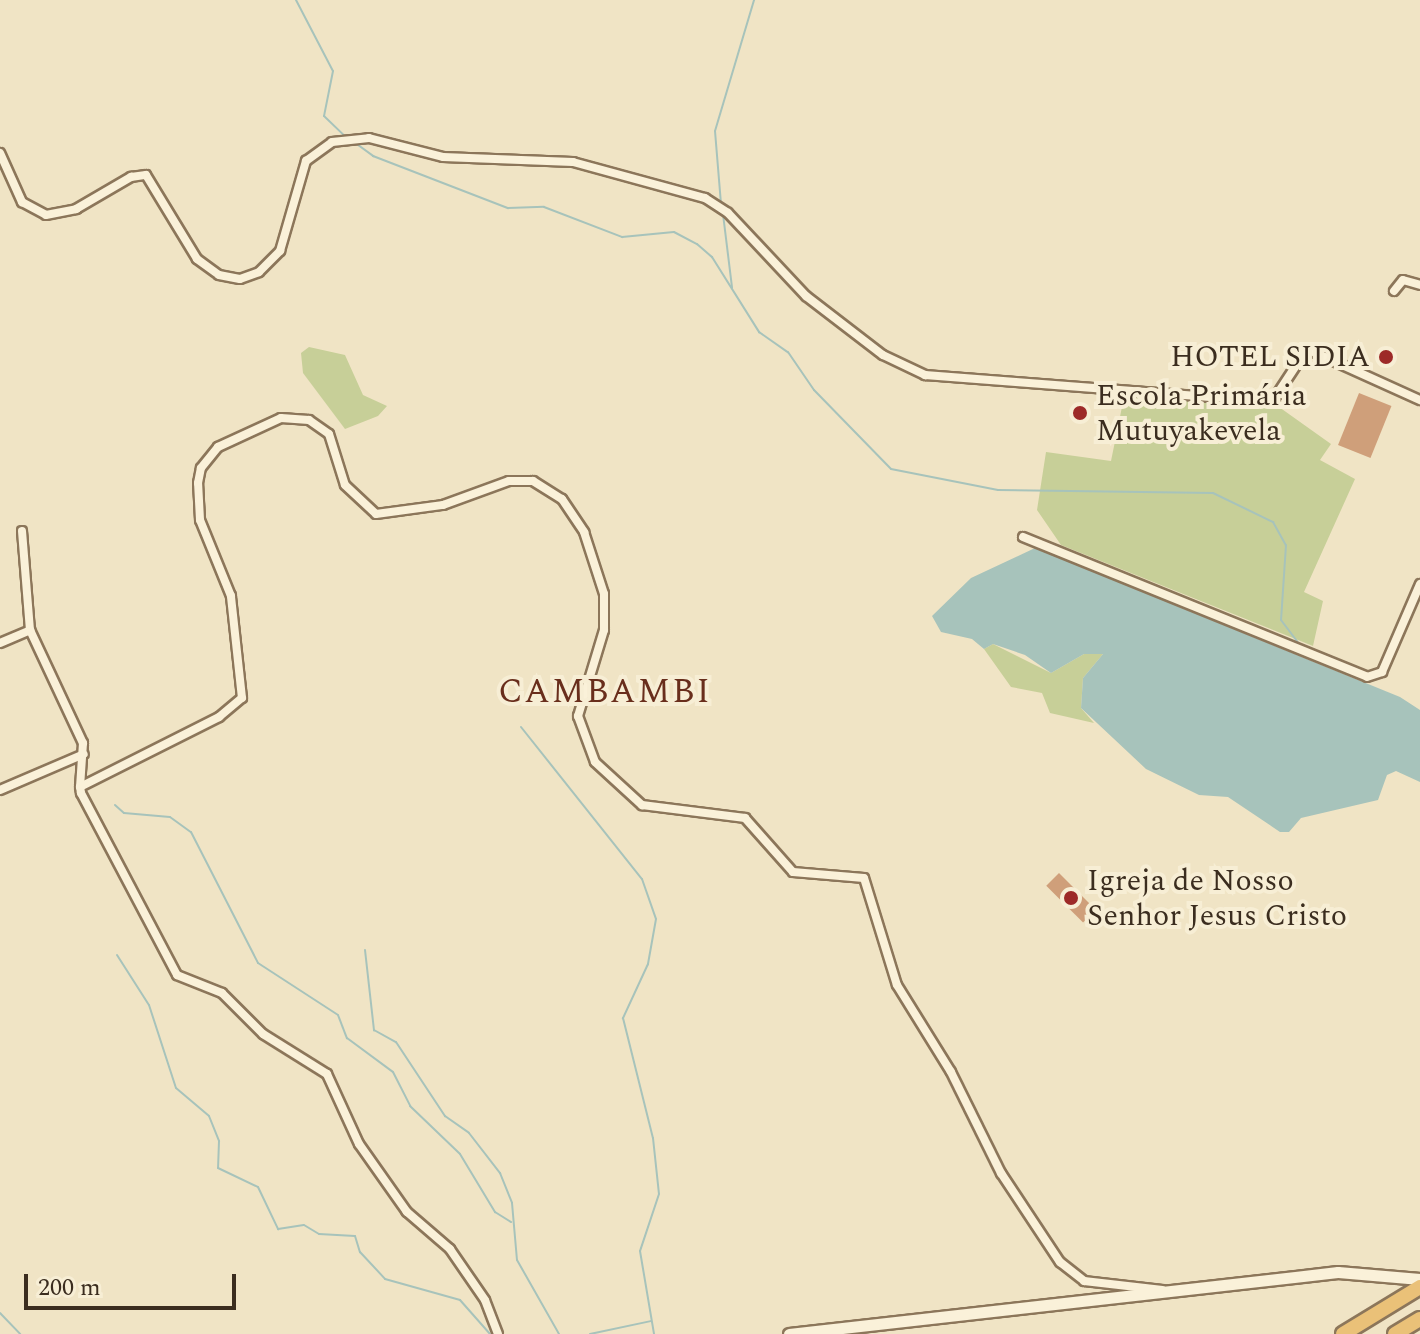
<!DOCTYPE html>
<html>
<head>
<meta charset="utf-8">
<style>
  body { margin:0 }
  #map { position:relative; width:1420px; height:1334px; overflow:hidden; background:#f0e4c5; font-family:Spectral,serif }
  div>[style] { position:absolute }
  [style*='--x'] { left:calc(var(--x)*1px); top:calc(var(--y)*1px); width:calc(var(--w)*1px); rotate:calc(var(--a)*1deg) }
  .green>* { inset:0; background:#c7cf98 }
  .water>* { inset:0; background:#a7c3bb }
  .stream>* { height:2px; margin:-1px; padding:0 1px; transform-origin:1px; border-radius:1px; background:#a7c3bb }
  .building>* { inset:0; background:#cf9f7a; transform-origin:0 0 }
  .roads { filter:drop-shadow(2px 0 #8c765a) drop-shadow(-2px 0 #8c765a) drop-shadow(0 2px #8c765a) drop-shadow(0 -2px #8c765a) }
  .minor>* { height:8px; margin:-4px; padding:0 4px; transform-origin:4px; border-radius:4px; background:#faf1d9 }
  .tertiary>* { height:11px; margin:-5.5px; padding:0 5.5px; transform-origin:5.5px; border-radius:5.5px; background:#faf1d9 }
  .trunk>* { height:14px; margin:-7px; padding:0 7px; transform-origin:7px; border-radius:7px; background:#eac178 }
  .dots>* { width:22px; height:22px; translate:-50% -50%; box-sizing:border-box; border:4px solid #f7eed5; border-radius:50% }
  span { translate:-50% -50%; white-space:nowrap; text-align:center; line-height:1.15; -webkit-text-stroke:8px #f7eed5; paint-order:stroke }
  .poi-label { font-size:30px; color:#3b2d1f }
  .right { translate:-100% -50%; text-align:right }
  .left { translate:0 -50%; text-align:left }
  .quarter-label { font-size:34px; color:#692e1c; letter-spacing:2px }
  .scale { position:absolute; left:24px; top:1274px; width:212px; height:36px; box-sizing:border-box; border:4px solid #3b2d1f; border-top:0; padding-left:10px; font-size:24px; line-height:28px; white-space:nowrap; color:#3b2d1f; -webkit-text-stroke:6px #f7eed5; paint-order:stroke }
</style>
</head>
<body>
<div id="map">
  <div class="green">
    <i style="clip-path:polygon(309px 347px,345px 355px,363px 395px,387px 406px,378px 416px,345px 429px,303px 373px,301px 353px)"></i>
    <i style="clip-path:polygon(1125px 392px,1272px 402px,1331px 444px,1320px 460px,1355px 479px,1304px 592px,1323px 601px,1313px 646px,1061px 545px,1037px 510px,1046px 452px,1111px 461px)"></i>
    <i style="clip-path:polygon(993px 644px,1051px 673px,1084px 654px,1103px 654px,1083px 678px,1081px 708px,1094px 723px,1050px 713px,1042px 693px,1011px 687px,984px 649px)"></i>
  </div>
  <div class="water">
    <i style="clip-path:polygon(1035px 548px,1400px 697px,1420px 710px,1420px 782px,1396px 771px,1387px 775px,1378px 800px,1301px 818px,1289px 832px,1280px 832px,1228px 797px,1199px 795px,1146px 769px,1081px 708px,1083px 678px,1103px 654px,1084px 654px,1051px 673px,1025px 655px,993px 644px,984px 649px,972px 639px,941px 632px,932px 616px,971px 578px)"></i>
  </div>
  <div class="stream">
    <i style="--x:296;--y:0;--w:80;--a:62.5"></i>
    <i style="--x:333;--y:71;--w:46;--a:101.3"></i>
    <i style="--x:324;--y:116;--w:29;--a:44"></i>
    <i style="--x:354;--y:142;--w:24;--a:36"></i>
    <i style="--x:373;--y:156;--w:145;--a:21.1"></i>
    <i style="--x:508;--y:208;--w:36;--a:-2"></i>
    <i style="--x:544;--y:207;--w:84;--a:21"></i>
    <i style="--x:622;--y:237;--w:52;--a:-5.5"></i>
    <i style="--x:674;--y:232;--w:26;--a:28"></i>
    <i style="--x:697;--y:244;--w:20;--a:41"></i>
    <i style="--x:712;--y:257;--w:89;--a:57.9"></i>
    <i style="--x:759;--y:332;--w:35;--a:35"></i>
    <i style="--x:788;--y:352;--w:46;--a:55.6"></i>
    <i style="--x:814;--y:390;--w:110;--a:45.7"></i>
    <i style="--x:891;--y:469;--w:109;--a:11.1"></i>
    <i style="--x:998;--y:490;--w:215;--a:0.8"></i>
    <i style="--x:1213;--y:493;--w:67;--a:25.8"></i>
    <i style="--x:1273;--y:522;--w:26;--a:61"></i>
    <i style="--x:1286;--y:545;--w:75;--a:93.8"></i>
    <i style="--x:1281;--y:620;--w:35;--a:53"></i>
    <i style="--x:721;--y:204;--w:73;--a:-94.7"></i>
    <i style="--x:715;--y:131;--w:137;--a:-73.4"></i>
    <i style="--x:723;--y:214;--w:74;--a:83"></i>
    <i style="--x:521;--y:727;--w:194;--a:51.5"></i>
    <i style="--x:642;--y:879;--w:42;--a:70.7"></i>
    <i style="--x:656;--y:919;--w:46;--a:100.1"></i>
    <i style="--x:648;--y:964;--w:60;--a:114.8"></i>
    <i style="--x:623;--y:1018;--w:124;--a:76"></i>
    <i style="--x:653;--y:1138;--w:56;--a:83.9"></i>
    <i style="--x:659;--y:1194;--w:60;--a:108.4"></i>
    <i style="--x:640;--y:1251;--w:84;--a:80.4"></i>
    <i style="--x:115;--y:805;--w:12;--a:42"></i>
    <i style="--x:124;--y:813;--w:46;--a:5"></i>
    <i style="--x:170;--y:817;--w:26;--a:36"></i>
    <i style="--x:191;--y:832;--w:147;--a:62.9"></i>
    <i style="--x:258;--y:963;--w:95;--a:33"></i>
    <i style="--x:338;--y:1015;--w:25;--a:69"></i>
    <i style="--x:347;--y:1038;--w:57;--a:36.5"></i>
    <i style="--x:393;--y:1072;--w:38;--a:63"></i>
    <i style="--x:410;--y:1106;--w:69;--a:43.8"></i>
    <i style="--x:460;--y:1154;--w:68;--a:58.9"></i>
    <i style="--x:495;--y:1212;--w:19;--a:32"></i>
    <i style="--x:365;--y:950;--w:81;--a:83.6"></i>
    <i style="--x:374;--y:1030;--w:25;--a:29"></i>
    <i style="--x:396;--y:1042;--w:89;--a:56.5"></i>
    <i style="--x:445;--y:1116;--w:29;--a:35"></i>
    <i style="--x:469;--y:1133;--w:51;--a:52.2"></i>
    <i style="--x:500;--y:1173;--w:32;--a:68"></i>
    <i style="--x:512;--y:1203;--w:57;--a:85"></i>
    <i style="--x:517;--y:1260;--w:85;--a:60.4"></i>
    <i style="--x:117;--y:955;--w:59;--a:57.4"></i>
    <i style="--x:149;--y:1005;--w:87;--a:72"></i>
    <i style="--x:176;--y:1088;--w:43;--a:40.3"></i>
    <i style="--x:209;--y:1116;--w:27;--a:68"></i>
    <i style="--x:219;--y:1141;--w:27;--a:92"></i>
    <i style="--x:218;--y:1168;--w:44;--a:25.4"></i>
    <i style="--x:258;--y:1187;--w:47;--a:64.5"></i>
    <i style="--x:278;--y:1229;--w:26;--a:-9"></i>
    <i style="--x:304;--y:1225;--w:17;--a:31"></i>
    <i style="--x:319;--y:1234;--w:36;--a:3"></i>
    <i style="--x:355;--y:1236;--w:17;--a:73"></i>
    <i style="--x:360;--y:1252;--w:37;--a:47"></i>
    <i style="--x:385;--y:1279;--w:78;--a:15.6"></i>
    <i style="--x:460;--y:1300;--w:45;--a:48.6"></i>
    <i style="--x:0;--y:1313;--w:29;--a:46"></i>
    <i style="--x:590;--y:1334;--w:62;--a:-12"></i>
  </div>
  <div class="building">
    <i style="left:1359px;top:393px;width:35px;height:56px;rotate:22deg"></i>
    <i style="left:1059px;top:873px;width:52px;height:18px;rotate:45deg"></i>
  </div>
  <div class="roads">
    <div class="minor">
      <i style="--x:0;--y:153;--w:54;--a:65.8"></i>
      <i style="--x:22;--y:202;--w:27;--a:28"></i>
      <i style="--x:46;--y:215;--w:31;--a:-11"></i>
      <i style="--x:76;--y:209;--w:64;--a:-30.2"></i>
      <i style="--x:131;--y:177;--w:15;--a:-8"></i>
      <i style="--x:146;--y:175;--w:98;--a:58.7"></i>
      <i style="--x:197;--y:259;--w:27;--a:36"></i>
      <i style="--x:219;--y:275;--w:21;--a:11"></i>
      <i style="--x:240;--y:279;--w:20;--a:-20"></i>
      <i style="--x:259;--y:272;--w:30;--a:-45"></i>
      <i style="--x:280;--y:251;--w:94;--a:-73.9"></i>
      <i style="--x:306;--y:161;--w:32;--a:-36"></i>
      <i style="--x:332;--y:142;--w:37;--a:-6"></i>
      <i style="--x:369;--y:138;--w:76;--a:14.4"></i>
      <i style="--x:443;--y:157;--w:130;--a:2.2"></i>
      <i style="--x:573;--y:162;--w:137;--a:15.3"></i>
      <i style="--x:705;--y:198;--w:27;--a:33"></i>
      <i style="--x:728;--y:213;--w:114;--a:46.8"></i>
      <i style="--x:806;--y:296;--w:97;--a:37.5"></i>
      <i style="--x:883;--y:355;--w:47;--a:25.5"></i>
      <i style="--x:925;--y:375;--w:348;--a:4.4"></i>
      <i style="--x:1272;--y:402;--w:64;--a:-56.6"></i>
      <i style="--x:1307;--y:349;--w:124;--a:24.3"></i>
      <i style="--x:1394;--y:291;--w:14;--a:-51"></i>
      <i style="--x:1403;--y:280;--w:18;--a:16"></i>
      <i style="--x:22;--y:531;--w:99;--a:85.4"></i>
      <i style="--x:30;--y:630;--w:125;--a:64.9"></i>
      <i style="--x:83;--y:743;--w:44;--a:93.9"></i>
      <i style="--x:1023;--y:537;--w:371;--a:22.1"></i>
      <i style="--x:1367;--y:677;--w:16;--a:-18"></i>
      <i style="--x:1382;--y:672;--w:96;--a:-66.6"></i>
      <i style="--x:0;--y:643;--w:33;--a:-23"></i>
      <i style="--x:0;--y:790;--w:91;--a:-23.2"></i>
      <i style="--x:498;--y:1334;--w:36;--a:-111"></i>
      <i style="--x:485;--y:1300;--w:62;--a:-124.5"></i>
      <i style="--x:450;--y:1249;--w:57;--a:-139.3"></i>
      <i style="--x:407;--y:1212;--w:83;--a:-125.2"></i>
      <i style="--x:359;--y:1144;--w:77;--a:-114.6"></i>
      <i style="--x:327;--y:1074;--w:75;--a:-148"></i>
      <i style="--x:263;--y:1034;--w:58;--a:-135"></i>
      <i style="--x:222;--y:993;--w:48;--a:-158.2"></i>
      <i style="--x:177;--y:975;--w:206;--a:-117.8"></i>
      <i style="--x:81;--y:793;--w:6;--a:-99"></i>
      <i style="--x:80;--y:787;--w:156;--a:-26.7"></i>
      <i style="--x:219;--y:717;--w:30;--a:-40"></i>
      <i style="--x:242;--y:698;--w:103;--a:-96.2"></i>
      <i style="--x:231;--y:596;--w:82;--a:-112.2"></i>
      <i style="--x:200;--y:520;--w:37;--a:-93"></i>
      <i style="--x:198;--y:483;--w:15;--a:-79"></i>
      <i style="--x:201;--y:468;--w:27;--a:-51"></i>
      <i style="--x:218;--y:447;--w:69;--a:-24.7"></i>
      <i style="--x:281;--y:418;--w:28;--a:4"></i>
      <i style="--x:309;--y:420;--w:24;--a:35"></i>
      <i style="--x:329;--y:434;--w:53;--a:72.6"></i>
      <i style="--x:345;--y:485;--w:42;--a:43.1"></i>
      <i style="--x:376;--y:514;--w:68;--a:-7.7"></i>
      <i style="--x:443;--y:505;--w:70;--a:-20"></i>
      <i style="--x:509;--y:481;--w:24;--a:0"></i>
      <i style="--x:533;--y:481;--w:34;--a:32"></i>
      <i style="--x:562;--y:499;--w:40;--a:56"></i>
      <i style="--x:584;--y:532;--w:65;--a:72.1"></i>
      <i style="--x:604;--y:594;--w:36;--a:90"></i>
      <i style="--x:604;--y:630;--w:90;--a:106.8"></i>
      <i style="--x:578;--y:716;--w:49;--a:69.7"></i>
      <i style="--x:595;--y:762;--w:64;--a:42.5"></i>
      <i style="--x:642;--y:805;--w:104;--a:7.2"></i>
      <i style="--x:745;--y:818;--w:72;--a:48.4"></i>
      <i style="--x:793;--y:872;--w:71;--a:4.8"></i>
      <i style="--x:864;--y:878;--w:112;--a:72.9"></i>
      <i style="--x:897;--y:985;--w:102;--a:58.2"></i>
      <i style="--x:951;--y:1072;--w:113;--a:63.7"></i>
      <i style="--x:1001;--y:1173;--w:107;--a:56.5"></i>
      <i style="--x:1060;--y:1262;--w:31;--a:38"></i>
      <i style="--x:1084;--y:1281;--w:79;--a:6.6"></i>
    </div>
    <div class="tertiary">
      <i style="--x:789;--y:1334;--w:552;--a:-6.44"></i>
      <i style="--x:1338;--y:1272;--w:82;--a:4.9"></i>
    </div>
    <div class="trunk">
      <i style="--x:1343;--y:1334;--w:90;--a:-31.4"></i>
      <i style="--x:1395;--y:1334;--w:29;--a:-31"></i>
    </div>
  </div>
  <div class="dots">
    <i style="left:1386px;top:357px;background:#9d2a28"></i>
    <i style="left:1080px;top:413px;background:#9d2a28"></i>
    <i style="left:1071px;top:898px;background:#9d2a28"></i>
  </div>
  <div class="poi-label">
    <span class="right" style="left:1370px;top:357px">HOTEL SIDIA</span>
    <span class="left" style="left:1096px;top:413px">Escola Primária<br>Mutuyakevela</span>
    <span class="left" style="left:1087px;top:898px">Igreja de Nosso<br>Senhor Jesus Cristo</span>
  </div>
  <div class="quarter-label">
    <span style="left:605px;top:693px">CAMBAMBI</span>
  </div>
  <div class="scale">200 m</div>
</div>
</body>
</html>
